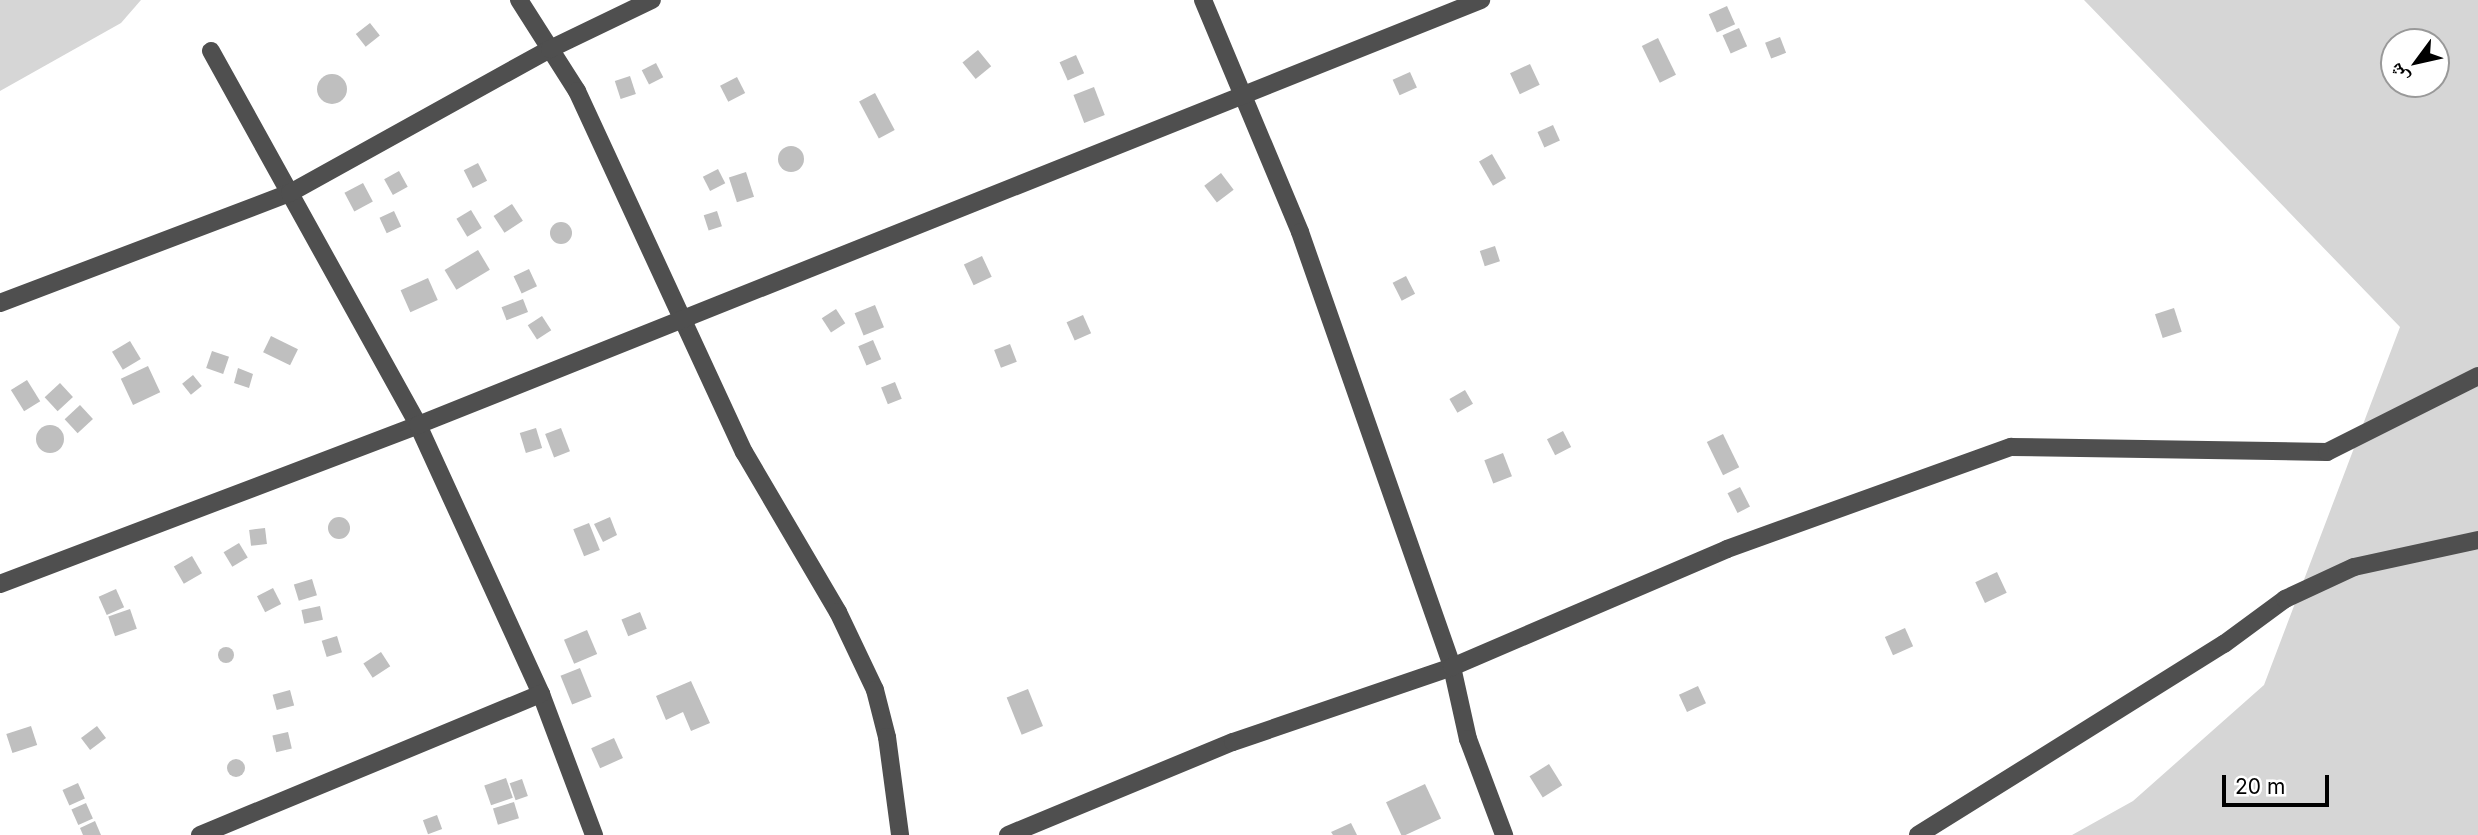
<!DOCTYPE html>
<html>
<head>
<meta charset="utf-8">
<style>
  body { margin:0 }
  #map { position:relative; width:2478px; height:835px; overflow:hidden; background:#fff; font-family:Inter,"Noto Naskh Arabic",sans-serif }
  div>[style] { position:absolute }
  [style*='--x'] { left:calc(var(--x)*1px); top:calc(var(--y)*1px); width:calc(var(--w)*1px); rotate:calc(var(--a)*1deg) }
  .green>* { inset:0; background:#d6d6d6 }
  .building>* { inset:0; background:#bfbfbf; transform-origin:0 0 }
  .round { border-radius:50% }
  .minor>* { height:18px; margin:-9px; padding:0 9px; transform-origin:9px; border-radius:9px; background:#4f4f4f }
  span { translate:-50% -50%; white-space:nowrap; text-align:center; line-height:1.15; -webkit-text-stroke:7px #fff; paint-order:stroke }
  .north { position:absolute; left:2380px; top:28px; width:70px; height:70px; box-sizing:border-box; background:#fff; border:2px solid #999; border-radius:50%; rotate:237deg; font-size:19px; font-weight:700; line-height:28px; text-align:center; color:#000 }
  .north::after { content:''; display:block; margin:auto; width:24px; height:32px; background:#000; clip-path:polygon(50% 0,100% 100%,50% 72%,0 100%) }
  .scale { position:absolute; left:2222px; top:775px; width:107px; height:32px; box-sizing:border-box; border:4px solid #000; border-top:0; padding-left:9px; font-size:21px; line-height:24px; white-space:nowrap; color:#000; -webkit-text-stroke:5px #fff; paint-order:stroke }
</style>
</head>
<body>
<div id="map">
  <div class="green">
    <i style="clip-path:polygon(0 0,141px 0,121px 23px,0 91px)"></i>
    <i style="clip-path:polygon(evenodd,2084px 0,2478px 0,2478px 835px,2072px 835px,2133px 801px,2264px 685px,2400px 327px,2084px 0,2394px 42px,2436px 42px,2436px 84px,2394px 84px,2394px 42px)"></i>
  </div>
  <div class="building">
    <i style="left:1727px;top:6px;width:20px;height:20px;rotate:66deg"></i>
    <i style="left:370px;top:23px;width:16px;height:18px;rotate:52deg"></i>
    <i style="left:1739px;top:28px;width:20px;height:18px;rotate:66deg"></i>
    <i style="left:1780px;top:37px;width:17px;height:16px;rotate:69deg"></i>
    <i style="left:1658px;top:38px;width:41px;height:18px;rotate:64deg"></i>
    <i style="left:978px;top:50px;width:21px;height:20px;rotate:51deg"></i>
    <i style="left:1076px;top:55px;width:20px;height:18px;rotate:66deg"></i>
    <i style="left:656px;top:63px;width:16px;height:16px;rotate:63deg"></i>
    <i style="left:1530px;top:64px;width:23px;height:22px;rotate:65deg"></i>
    <i style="left:1410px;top:72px;width:17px;height:19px;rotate:66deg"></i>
    <i class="round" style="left:317px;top:74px;width:30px;height:30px"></i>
    <i style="left:630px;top:76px;width:19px;height:16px;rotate:72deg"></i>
    <i style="left:737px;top:77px;width:18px;height:19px;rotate:63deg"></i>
    <i style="left:1094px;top:87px;width:30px;height:22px;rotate:69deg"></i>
    <i style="left:875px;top:93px;width:42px;height:18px;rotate:62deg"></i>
    <i style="left:1553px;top:125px;width:17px;height:17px;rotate:66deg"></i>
    <i class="round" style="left:778px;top:146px;width:26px;height:26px"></i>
    <i style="left:1492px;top:154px;width:28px;height:15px;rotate:60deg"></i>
    <i style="left:478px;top:163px;width:20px;height:16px;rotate:63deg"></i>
    <i style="left:718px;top:169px;width:16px;height:17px;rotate:63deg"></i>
    <i style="left:399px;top:171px;width:18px;height:17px;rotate:61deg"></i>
    <i style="left:746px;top:172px;width:26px;height:18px;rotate:72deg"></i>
    <i style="left:1221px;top:173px;width:21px;height:21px;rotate:53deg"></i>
    <i style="left:363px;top:183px;width:21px;height:21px;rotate:62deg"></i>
    <i style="left:512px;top:204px;width:20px;height:22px;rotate:57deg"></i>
    <i style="left:471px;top:210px;width:21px;height:17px;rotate:59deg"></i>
    <i style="left:394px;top:211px;width:17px;height:16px;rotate:65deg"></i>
    <i style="left:717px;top:211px;width:16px;height:14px;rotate:72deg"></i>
    <i class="round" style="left:550px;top:222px;width:22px;height:22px"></i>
    <i style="left:1495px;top:246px;width:16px;height:16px;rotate:72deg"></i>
    <i style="left:478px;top:250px;width:23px;height:39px;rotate:59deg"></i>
    <i style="left:982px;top:256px;width:23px;height:20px;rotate:65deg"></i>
    <i style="left:529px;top:269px;width:19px;height:17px;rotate:65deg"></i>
    <i style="left:1406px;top:276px;width:20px;height:15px;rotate:63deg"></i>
    <i style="left:428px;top:278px;width:24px;height:30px;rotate:66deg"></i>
    <i style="left:523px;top:299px;width:14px;height:23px;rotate:69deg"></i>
    <i style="left:875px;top:305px;width:24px;height:22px;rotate:68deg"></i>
    <i style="left:2174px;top:308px;width:25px;height:20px;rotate:72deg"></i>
    <i style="left:836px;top:309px;width:17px;height:17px;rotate:57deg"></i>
    <i style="left:1083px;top:315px;width:20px;height:18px;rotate:66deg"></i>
    <i style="left:542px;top:316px;width:17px;height:17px;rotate:57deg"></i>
    <i style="left:271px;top:336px;width:30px;height:18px;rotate:26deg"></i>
    <i style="left:873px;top:340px;width:21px;height:16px;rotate:67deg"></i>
    <i style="left:130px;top:341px;width:21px;height:21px;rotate:59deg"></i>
    <i style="left:1010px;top:344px;width:19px;height:17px;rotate:69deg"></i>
    <i style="left:212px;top:351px;width:18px;height:18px;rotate:19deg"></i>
    <i style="left:148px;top:366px;width:29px;height:30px;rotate:65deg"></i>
    <i style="clip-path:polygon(238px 368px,253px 374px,249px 388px,234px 383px)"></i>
    <i style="left:193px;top:375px;width:14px;height:14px;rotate:51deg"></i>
    <i style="left:27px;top:380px;width:25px;height:19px;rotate:58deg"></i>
    <i style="left:895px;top:382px;width:18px;height:15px;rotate:68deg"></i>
    <i style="left:60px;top:383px;width:19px;height:21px;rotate:47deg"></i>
    <i style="left:1465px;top:390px;width:16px;height:18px;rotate:60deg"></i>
    <i style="left:80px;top:405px;width:19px;height:21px;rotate:47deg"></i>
    <i class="round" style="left:36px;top:425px;width:28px;height:28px"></i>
    <i style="left:536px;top:428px;width:21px;height:17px;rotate:73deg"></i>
    <i style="left:561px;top:428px;width:25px;height:17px;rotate:69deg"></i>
    <i style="left:1563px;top:431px;width:18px;height:18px;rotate:63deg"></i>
    <i style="left:1723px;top:434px;width:37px;height:18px;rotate:64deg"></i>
    <i style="left:1503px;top:453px;width:25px;height:20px;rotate:69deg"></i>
    <i style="left:1740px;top:487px;width:22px;height:14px;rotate:63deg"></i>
    <i class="round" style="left:328px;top:517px;width:22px;height:22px"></i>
    <i style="clip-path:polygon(610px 517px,617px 535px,603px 542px,594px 524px)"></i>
    <i style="left:589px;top:523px;width:29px;height:17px;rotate:68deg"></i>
    <i style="left:265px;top:528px;width:16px;height:16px;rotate:83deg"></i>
    <i style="left:239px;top:543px;width:17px;height:18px;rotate:59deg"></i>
    <i style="left:192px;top:556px;width:20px;height:21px;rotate:60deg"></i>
    <i style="left:1997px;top:572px;width:23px;height:24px;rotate:65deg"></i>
    <i style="left:312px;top:579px;width:17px;height:19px;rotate:73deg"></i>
    <i style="left:273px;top:588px;width:18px;height:18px;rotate:63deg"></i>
    <i style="left:116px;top:589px;width:20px;height:19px;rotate:66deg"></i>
    <i style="left:320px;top:606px;width:14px;height:19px;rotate:78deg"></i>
    <i style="left:130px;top:609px;width:21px;height:23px;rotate:71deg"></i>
    <i style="left:640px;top:612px;width:18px;height:20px;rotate:68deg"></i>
    <i style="left:1905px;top:628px;width:20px;height:22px;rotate:66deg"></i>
    <i style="left:587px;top:630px;width:26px;height:25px;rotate:67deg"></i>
    <i style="left:337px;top:636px;width:17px;height:16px;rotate:73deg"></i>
    <i class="round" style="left:218px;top:647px;width:16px;height:16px"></i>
    <i style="left:381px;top:652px;width:17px;height:21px;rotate:57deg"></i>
    <i style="left:580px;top:668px;width:31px;height:21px;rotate:68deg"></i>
    <i style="clip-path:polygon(691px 681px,710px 723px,691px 731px,683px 712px,666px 720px,656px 696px)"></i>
    <i style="left:1698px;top:686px;width:19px;height:21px;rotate:65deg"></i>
    <i style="left:1028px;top:689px;width:40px;height:23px;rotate:68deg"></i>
    <i style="left:290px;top:690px;width:16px;height:18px;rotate:75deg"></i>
    <i style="left:31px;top:726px;width:20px;height:26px;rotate:72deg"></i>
    <i style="left:97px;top:726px;width:15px;height:20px;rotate:53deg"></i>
    <i style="left:288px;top:732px;width:17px;height:16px;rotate:77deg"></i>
    <i style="left:614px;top:738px;width:22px;height:25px;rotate:66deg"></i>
    <i class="round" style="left:227px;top:759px;width:18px;height:18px"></i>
    <i style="left:1549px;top:764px;width:25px;height:23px;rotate:58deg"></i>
    <i style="left:506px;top:778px;width:21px;height:23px;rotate:71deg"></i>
    <i style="left:522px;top:779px;width:18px;height:13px;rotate:71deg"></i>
    <i style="left:78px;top:783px;width:17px;height:17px;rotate:66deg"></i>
    <i style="left:1425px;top:784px;width:38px;height:43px;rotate:65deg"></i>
    <i style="left:514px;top:802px;width:17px;height:22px;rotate:73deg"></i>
    <i style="left:86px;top:803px;width:17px;height:16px;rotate:66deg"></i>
    <i style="left:437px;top:815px;width:15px;height:15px;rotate:70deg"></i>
    <i style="clip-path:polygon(95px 821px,101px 835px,83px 835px,80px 828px)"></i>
    <i style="clip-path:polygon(1351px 823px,1357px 835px,1333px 835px,1331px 832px)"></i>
  </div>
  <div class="minor">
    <i style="--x:519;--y:0;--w:108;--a:57.5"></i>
    <i style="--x:577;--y:91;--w:398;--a:65.2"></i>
    <i style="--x:744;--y:452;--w:186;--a:59.6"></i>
    <i style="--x:838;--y:612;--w:86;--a:64.6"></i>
    <i style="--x:875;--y:690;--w:49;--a:75.7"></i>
    <i style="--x:887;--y:737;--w:99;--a:82.4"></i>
    <i style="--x:1203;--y:0;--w:251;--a:67.3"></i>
    <i style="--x:1300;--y:232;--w:461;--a:70.7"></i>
    <i style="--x:1452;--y:667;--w:74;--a:77.5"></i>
    <i style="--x:1468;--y:739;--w:103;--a:69.4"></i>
    <i style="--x:211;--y:51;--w:427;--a:61"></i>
    <i style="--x:418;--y:425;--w:296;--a:65.4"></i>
    <i style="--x:541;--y:694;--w:151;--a:69.4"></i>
    <i style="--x:0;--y:303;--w:310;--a:-20.8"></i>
    <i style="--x:290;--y:193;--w:297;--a:-29"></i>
    <i style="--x:550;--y:49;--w:113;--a:-25.7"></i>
    <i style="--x:0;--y:584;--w:447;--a:-20.8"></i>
    <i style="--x:418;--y:425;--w:1145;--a:-21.79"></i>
    <i style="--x:200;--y:835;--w:369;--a:-22.5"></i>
    <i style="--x:1008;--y:835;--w:243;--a:-22.5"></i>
    <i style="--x:1233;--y:742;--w:231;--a:-18.9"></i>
    <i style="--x:1452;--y:667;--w:299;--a:-23.2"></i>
    <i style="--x:1727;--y:549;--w:302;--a:-19.8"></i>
    <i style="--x:2011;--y:447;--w:316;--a:0.9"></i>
    <i style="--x:2327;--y:452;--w:169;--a:-26.7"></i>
    <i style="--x:1918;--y:835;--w:361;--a:-32"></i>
    <i style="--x:2224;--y:644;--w:76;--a:-36.4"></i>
    <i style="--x:2285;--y:599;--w:76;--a:-24.9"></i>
    <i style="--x:2354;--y:567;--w:127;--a:-12.3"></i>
  </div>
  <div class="north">ش</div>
  <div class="scale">20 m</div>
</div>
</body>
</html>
